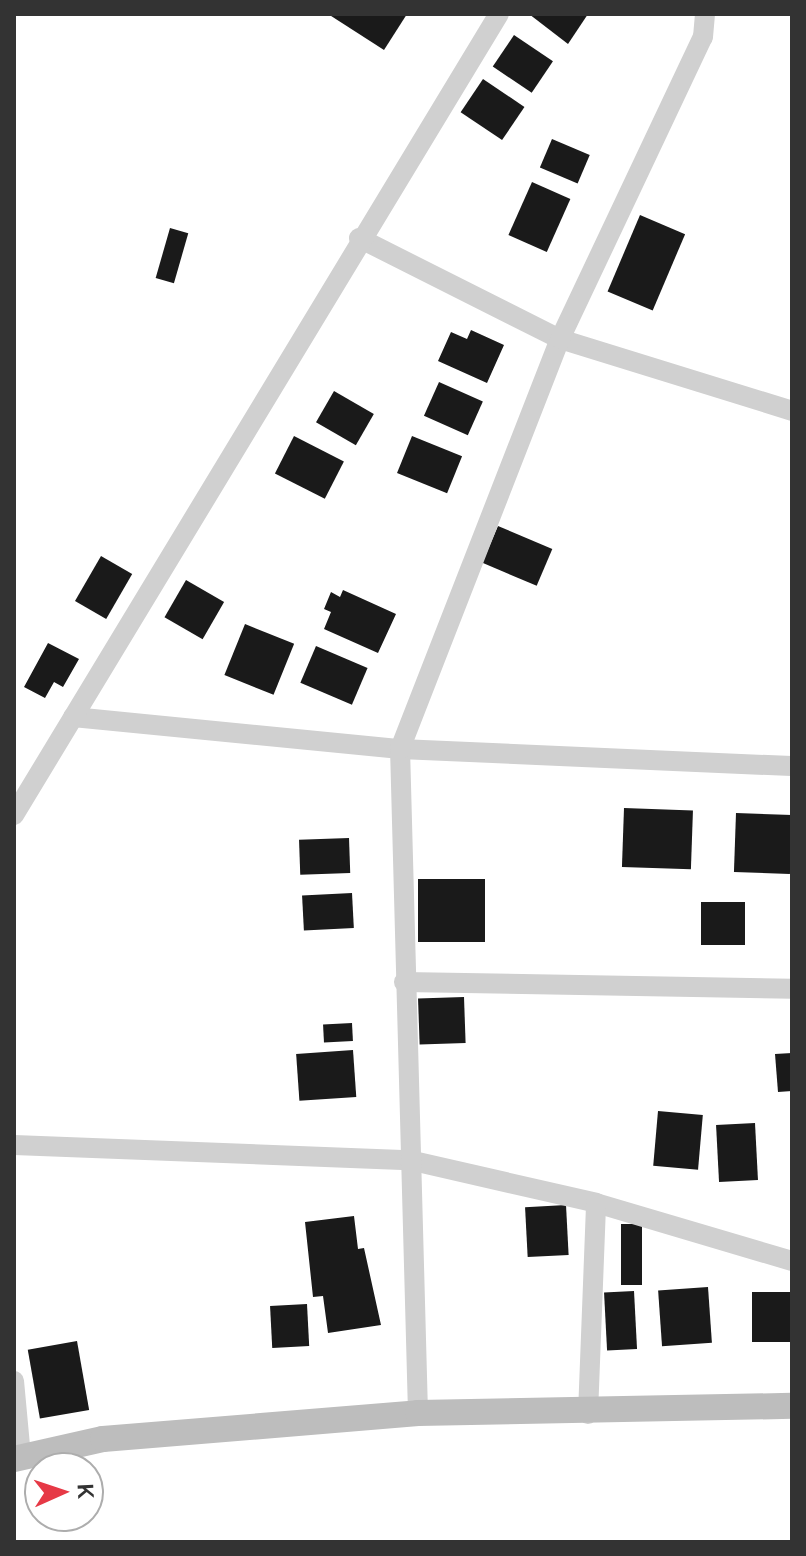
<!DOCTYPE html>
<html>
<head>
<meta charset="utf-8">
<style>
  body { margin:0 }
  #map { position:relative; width:806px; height:1556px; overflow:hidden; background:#fff; font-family:Raleway,sans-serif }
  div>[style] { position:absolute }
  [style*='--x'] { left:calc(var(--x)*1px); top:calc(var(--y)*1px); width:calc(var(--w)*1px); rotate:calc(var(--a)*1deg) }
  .building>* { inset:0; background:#1a1a1a; transform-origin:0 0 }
  .street>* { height:20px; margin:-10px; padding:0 10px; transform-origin:10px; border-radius:10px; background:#d0d0d0 }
  .secondary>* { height:26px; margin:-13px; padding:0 13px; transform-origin:13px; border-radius:13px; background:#bdbdbd }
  span { translate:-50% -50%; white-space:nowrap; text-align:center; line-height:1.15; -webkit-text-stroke:8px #fff; paint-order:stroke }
  .frame { position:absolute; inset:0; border:16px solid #333; pointer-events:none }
  .north { position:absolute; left:24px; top:1452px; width:80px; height:80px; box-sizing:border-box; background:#fff; border:2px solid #adadad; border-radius:50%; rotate:87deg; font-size:22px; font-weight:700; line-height:32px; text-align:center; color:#333 }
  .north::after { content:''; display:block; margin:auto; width:28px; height:36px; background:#e63946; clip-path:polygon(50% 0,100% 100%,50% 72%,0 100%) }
</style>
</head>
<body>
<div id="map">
  <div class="building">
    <i style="clip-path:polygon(328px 14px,407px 14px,384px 50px)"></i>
    <i style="clip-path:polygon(529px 14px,588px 14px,568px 44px)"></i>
    <i style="left:514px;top:35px;width:47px;height:38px;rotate:34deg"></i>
    <i style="left:483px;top:79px;width:50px;height:40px;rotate:34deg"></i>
    <i style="left:552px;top:139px;width:41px;height:31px;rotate:23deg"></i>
    <i style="left:532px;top:182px;width:42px;height:58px;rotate:24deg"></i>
    <i style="left:640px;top:215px;width:49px;height:83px;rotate:23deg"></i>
    <i style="left:170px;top:228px;width:19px;height:52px;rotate:16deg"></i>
    <i style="clip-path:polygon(471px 330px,504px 345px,487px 383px,438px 361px,451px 332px,467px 339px)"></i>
    <i style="left:439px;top:382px;width:48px;height:37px;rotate:24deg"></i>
    <i style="left:334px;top:391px;width:46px;height:36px;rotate:30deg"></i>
    <i style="left:294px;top:436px;width:56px;height:42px;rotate:27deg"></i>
    <i style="left:412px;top:436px;width:54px;height:40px;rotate:22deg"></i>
    <i style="left:498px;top:526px;width:59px;height:40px;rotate:23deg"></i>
    <i style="left:101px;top:556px;width:36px;height:52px;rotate:30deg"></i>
    <i style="left:186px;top:580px;width:44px;height:43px;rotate:30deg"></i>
    <i style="clip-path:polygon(343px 590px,396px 614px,378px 653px,324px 629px,331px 612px,324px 609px,331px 592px,340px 597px)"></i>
    <i style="left:245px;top:624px;width:53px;height:55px;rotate:22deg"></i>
    <i style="clip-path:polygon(48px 643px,79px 659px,63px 687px,54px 682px,45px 698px,24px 687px)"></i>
    <i style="left:316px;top:646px;width:56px;height:40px;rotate:23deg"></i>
    <i style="left:624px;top:808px;width:69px;height:59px;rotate:2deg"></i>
    <i style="left:736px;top:813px;width:56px;height:59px;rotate:2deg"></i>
    <i style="left:349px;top:838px;width:35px;height:50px;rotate:88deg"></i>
    <i style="left:485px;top:879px;width:63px;height:67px;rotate:90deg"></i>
    <i style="left:352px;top:893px;width:35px;height:50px;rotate:87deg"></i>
    <i style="left:701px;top:902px;width:44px;height:43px"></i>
    <i style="left:464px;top:997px;width:46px;height:46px;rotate:88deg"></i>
    <i style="left:352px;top:1023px;width:18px;height:29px;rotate:87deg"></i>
    <i style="left:353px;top:1050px;width:47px;height:57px;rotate:86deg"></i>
    <i style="clip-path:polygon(792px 1053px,792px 1091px,778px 1092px,775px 1054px)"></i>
    <i style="left:658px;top:1111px;width:45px;height:55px;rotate:5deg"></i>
    <i style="left:755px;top:1123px;width:57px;height:39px;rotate:87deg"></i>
    <i style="left:566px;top:1205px;width:50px;height:41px;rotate:87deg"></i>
    <i style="clip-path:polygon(354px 1216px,358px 1249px,364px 1248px,381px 1325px,328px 1333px,323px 1296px,313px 1297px,305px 1222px)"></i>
    <i style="left:621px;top:1224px;width:21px;height:61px"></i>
    <i style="left:708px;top:1287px;width:56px;height:50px;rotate:86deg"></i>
    <i style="left:634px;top:1291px;width:58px;height:30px;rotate:87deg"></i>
    <i style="left:792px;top:1292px;width:50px;height:40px;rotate:90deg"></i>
    <i style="left:307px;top:1304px;width:42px;height:37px;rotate:87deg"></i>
    <i style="left:77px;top:1341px;width:70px;height:50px;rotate:80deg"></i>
  </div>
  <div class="street">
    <i style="--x:359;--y:238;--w:225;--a:26.7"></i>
    <i style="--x:560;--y:339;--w:243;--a:17.2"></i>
    <i style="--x:73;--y:717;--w:329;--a:5.6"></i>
    <i style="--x:400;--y:749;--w:392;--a:2.5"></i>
    <i style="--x:14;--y:815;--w:936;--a:-58.81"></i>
    <i style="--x:404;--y:982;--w:388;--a:1"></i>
    <i style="--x:14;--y:1145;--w:395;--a:2.2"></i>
    <i style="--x:409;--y:1160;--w:192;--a:12.9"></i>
    <i style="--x:596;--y:1203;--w:204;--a:16.5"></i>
    <i style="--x:14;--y:1381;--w:75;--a:84.7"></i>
    <i style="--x:418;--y:1413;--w:664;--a:-91.55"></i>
    <i style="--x:400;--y:749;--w:440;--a:-68.7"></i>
    <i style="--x:560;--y:339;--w:334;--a:-64.7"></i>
    <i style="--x:703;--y:37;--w:23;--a:-85"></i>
    <i style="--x:588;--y:1414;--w:211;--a:-87.8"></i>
  </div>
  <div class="secondary">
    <i style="--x:14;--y:1459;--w:91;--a:-12.7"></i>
    <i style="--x:103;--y:1439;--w:316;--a:-4.7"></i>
    <i style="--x:418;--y:1413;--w:374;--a:-1.1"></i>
  </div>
  <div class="frame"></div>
  <div class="north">K</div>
</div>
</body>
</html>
